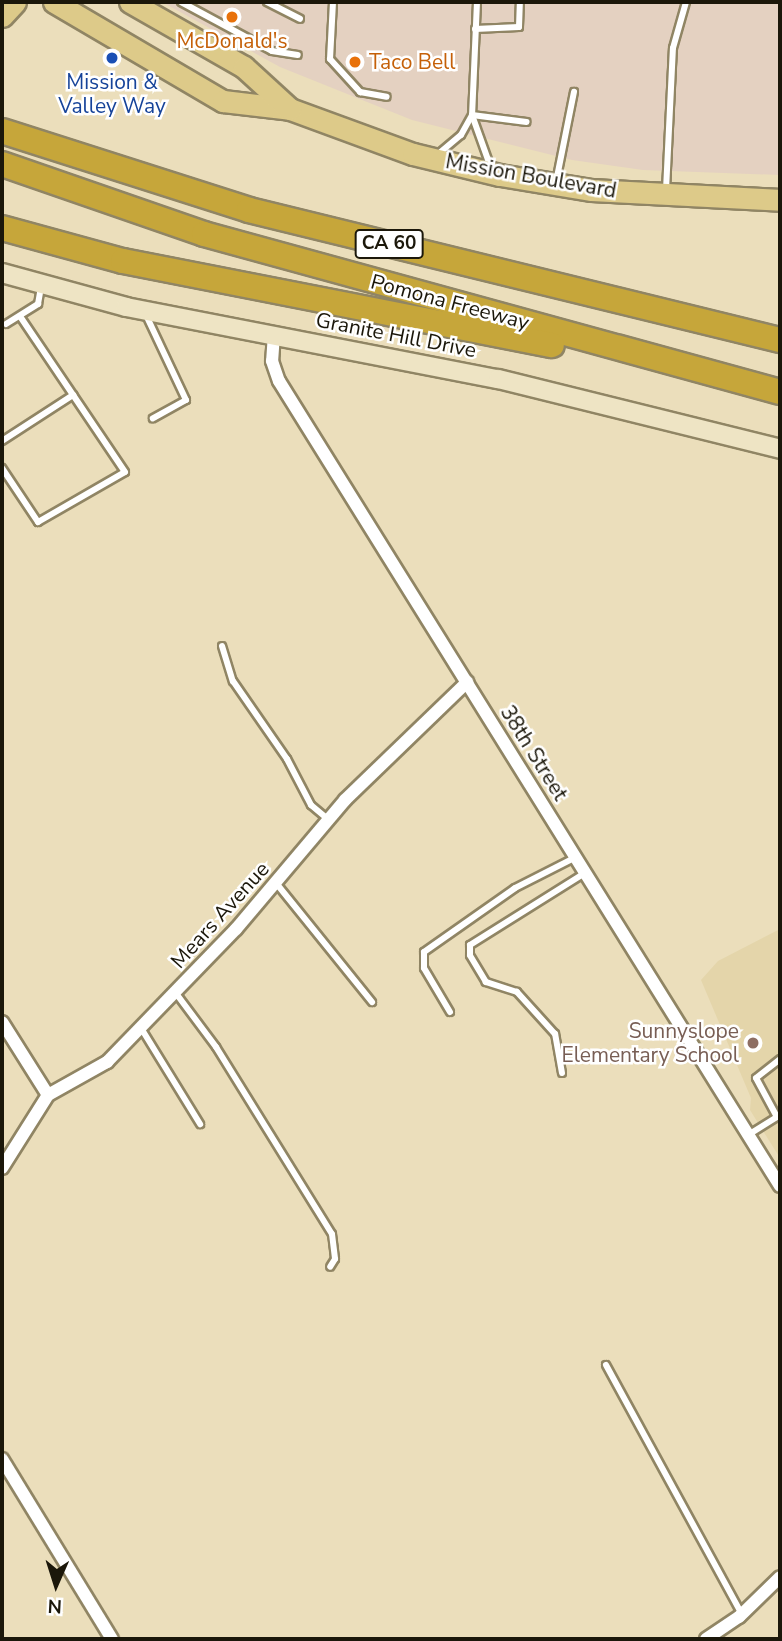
<!DOCTYPE html>
<html>
<head>
<meta charset="utf-8">
<style>
  body { margin:0 }
  #map { position:relative; width:782px; height:1641px; overflow:hidden; background:#ebdebb; font-family:"Nunito Sans",sans-serif }
  div>[style] { position:absolute }
  [style*='--x'] { left:calc(var(--x)*1px); top:calc(var(--y)*1px); width:calc(var(--w)*1px); rotate:calc(var(--a)*1deg) }
  .commercial>* { inset:0; background:#e4d1c1 }
  .built>* { inset:0; background:#e4d5aa }
  .roads { filter:drop-shadow(2px 0 #908564) drop-shadow(-2px 0 #908564) drop-shadow(0 2px #908564) drop-shadow(0 -2px #908564) }
  .lane>* { height:6px; margin:-3px; padding:0 3px; transform-origin:3px; border-radius:3px; background:#fff }
  .street>* { height:12px; margin:-6px; padding:0 6px; transform-origin:6px; border-radius:6px; background:#fff }
  .secondary>* { height:18px; margin:-9px; padding:0 9px; transform-origin:9px; border-radius:9px; background:#eee4c4 }
  .primary>* { height:21px; margin:-10.5px; padding:0 10.5px; transform-origin:10.5px; border-radius:10.5px; background:#ddca89 }
  .highway>* { height:24px; margin:-12px; padding:0 12px; transform-origin:12px; border-radius:12px; background:#c6a63a }
  .dots>* { width:19px; height:19px; translate:-50% -50%; box-sizing:border-box; border:4px solid #fff; border-radius:50% }
  span { translate:-50% -50%; white-space:nowrap; text-align:center; line-height:1.15; -webkit-text-stroke:5px #fff; paint-order:stroke }
  .shield-label span { padding:2px 5px; background:#fff; border:2px solid; border-radius:5px; -webkit-text-stroke-width:0 }
  .shield-label { font-size:19px; color:#1b170a; font-weight:700 }
  .food-label { font-size:21px; color:#c56008 }
  .left { translate:0 -50%; text-align:left }
  .transit-label { font-size:21px; color:#164399 }
  .street-label { font-size:21px; color:#1b170a }
  .education-label { font-size:21px; color:#785e54 }
  .right { translate:-100% -50%; text-align:right }
  .frame { position:absolute; inset:0; border:4px solid #1b170a; pointer-events:none }
  .north { position:absolute; left:21px; top:1550px; width:70px; height:70px; -webkit-text-stroke:5px #fff; paint-order:stroke; rotate:183deg; font-size:19px; font-weight:700; line-height:28px; text-align:center; color:#1b170a }
  .north::after { content:''; display:block; margin:auto; width:24px; height:32px; background:#1b170a; clip-path:polygon(50% 0,100% 100%,50% 72%,0 100%) }
</style>
</head>
<body>
<div id="map">
  <div class="commercial">
    <i style="clip-path:polygon(162px 2px,780px 2px,780px 175px,643px 170px,572px 160px,412px 120px,280px 67px)"></i>
  </div>
  <div class="built">
    <i style="clip-path:polygon(780px 929px,780px 1158px,750px 1110px,751px 1098px,701px 980px,718px 961px)"></i>
  </div>
  <div class="roads">
    <div class="lane">
      <i style="--x:181;--y:2;--w:103;--a:28.3"></i>
      <i style="--x:272;--y:51;--w:26;--a:9"></i>
      <i style="--x:267;--y:2;--w:37;--a:27"></i>
      <i style="--x:333;--y:2;--w:57;--a:93"></i>
      <i style="--x:330;--y:59;--w:45;--a:47.7"></i>
      <i style="--x:360;--y:92;--w:27;--a:10"></i>
      <i style="--x:477;--y:2;--w:113;--a:92.5"></i>
      <i style="--x:472;--y:115;--w:55;--a:7.3"></i>
      <i style="--x:475;--y:29;--w:44;--a:-2.6"></i>
      <i style="--x:519;--y:27;--w:25;--a:-88"></i>
      <i style="--x:437;--y:155;--w:31;--a:-40"></i>
      <i style="--x:461;--y:135;--w:23;--a:-61"></i>
      <i style="--x:472;--y:115;--w:56;--a:70.3"></i>
      <i style="--x:556;--y:182;--w:92;--a:-78.7"></i>
      <i style="--x:666;--y:190;--w:142;--a:-87.2"></i>
      <i style="--x:673;--y:48;--w:48;--a:-74.2"></i>
      <i style="--x:146;--y:315;--w:94;--a:64.8"></i>
      <i style="--x:186;--y:400;--w:38;--a:151"></i>
      <i style="--x:6;--y:324;--w:38;--a:-32"></i>
      <i style="--x:38;--y:304;--w:17;--a:-80"></i>
      <i style="--x:2;--y:441;--w:85;--a:-32.9"></i>
      <i style="--x:2;--y:468;--w:65;--a:56.3"></i>
      <i style="--x:38;--y:522;--w:100;--a:-29.9"></i>
      <i style="--x:125;--y:472;--w:186;--a:-124"></i>
      <i style="--x:222;--y:646;--w:37;--a:73"></i>
      <i style="--x:233;--y:681;--w:95;--a:55.3"></i>
      <i style="--x:287;--y:759;--w:52;--a:62.4"></i>
      <i style="--x:311;--y:805;--w:23;--a:40"></i>
      <i style="--x:276;--y:883;--w:153;--a:51.1"></i>
      <i style="--x:175;--y:992;--w:69;--a:53.3"></i>
      <i style="--x:216;--y:1047;--w:220;--a:58.2"></i>
      <i style="--x:332;--y:1234;--w:25;--a:83"></i>
      <i style="--x:335;--y:1259;--w:9;--a:122"></i>
      <i style="--x:450;--y:1012;--w:51;--a:-120.6"></i>
      <i style="--x:424;--y:968;--w:16;--a:-90"></i>
      <i style="--x:424;--y:952;--w:111;--a:-35.1"></i>
      <i style="--x:515;--y:888;--w:68;--a:-26.9"></i>
      <i style="--x:141;--y:1028;--w:113;--a:58.4"></i>
      <i style="--x:562;--y:1073;--w:40;--a:-100"></i>
      <i style="--x:555;--y:1034;--w:57;--a:-132.1"></i>
      <i style="--x:517;--y:992;--w:33;--a:-162"></i>
      <i style="--x:486;--y:982;--w:31;--a:-121"></i>
      <i style="--x:470;--y:955;--w:10;--a:-90"></i>
      <i style="--x:470;--y:945;--w:136;--a:-32.1"></i>
      <i style="--x:777;--y:1117;--w:44;--a:-118.3"></i>
      <i style="--x:756;--y:1078;--w:31;--a:-38"></i>
      <i style="--x:748;--y:1135;--w:36;--a:-32"></i>
      <i style="--x:606;--y:1365;--w:284;--a:61.4"></i>
    </div>
    <div class="street">
      <i style="--x:274;--y:334;--w:27;--a:94"></i>
      <i style="--x:272;--y:361;--w:21;--a:71"></i>
      <i style="--x:279;--y:381;--w:948;--a:58.1"></i>
      <i style="--x:2;--y:1022;--w:86;--a:57.8"></i>
      <i style="--x:2;--y:1168;--w:86;--a:-57.8"></i>
      <i style="--x:48;--y:1095;--w:68;--a:-29.2"></i>
      <i style="--x:107;--y:1062;--w:185;--a:-45.9"></i>
      <i style="--x:236;--y:929;--w:169;--a:-49.8"></i>
      <i style="--x:345;--y:800;--w:170;--a:-44"></i>
      <i style="--x:2;--y:1459;--w:211;--a:58.6"></i>
      <i style="--x:706;--y:1639;--w:40;--a:-34"></i>
      <i style="--x:739;--y:1617;--w:57;--a:-44.3"></i>
    </div>
    <div class="secondary">
      <i style="--x:2;--y:273;--w:129;--a:15.3"></i>
      <i style="--x:126;--y:307;--w:379;--a:11"></i>
      <i style="--x:498;--y:379;--w:291;--a:13.9"></i>
    </div>
    <div class="primary">
      <i style="--x:54;--y:2;--w:196;--a:30.4"></i>
      <i style="--x:223;--y:101;--w:67;--a:6.8"></i>
      <i style="--x:290;--y:109;--w:131;--a:20.1"></i>
      <i style="--x:413;--y:154;--w:89;--a:13.6"></i>
      <i style="--x:500;--y:175;--w:93;--a:9.3"></i>
      <i style="--x:592;--y:190;--w:188;--a:3"></i>
      <i style="--x:130;--y:2;--w:131;--a:29.7"></i>
      <i style="--x:244;--y:67;--w:62;--a:42.4"></i>
      <i style="--x:2;--y:16;--w:19;--a:-47"></i>
    </div>
    <div class="highway">
      <i style="--x:2;--y:131;--w:259;--a:17.7"></i>
      <i style="--x:249;--y:210;--w:547;--a:13.76"></i>
      <i style="--x:2;--y:164;--w:214;--a:19.1"></i>
      <i style="--x:204;--y:234;--w:597;--a:15.34"></i>
      <i style="--x:2;--y:228;--w:125;--a:15.3"></i>
      <i style="--x:123;--y:261;--w:437;--a:11.1"></i>
    </div>
  </div>
  <div class="dots">
    <i style="left:232px;top:17px;background:#e8710a"></i>
    <i style="left:112px;top:58px;background:#1a4fb4"></i>
    <i style="left:355px;top:62px;background:#e8710a"></i>
    <i style="left:753px;top:1043px;background:#8d6e63"></i>
  </div>
  <div class="shield-label">
    <span style="left:389px;top:244px">CA 60</span>
  </div>
  <div class="food-label">
    <span style="left:232px;top:41px">McDonald's</span>
    <span class="left" style="left:369px;top:62px">Taco Bell</span>
  </div>
  <div class="transit-label">
    <span style="left:112px;top:94px">Mission &amp;<br>Valley Way</span>
  </div>
  <div class="street-label">
    <span style="left:531px;top:176px;rotate:10deg">Mission Boulevard</span>
    <span style="left:450px;top:302px;rotate:15deg">Pomona Freeway</span>
    <span style="left:396px;top:335px;rotate:11deg">Granite Hill Drive</span>
    <span style="left:534px;top:753px;rotate:58deg">38th Street</span>
    <span style="left:220px;top:915px;rotate:-48deg">Mears Avenue</span>
  </div>
  <div class="education-label">
    <span class="right" style="left:739px;top:1043px">Sunnyslope<br>Elementary School</span>
  </div>
  <div class="frame"></div>
  <div class="north">N</div>
</div>
</body>
</html>
